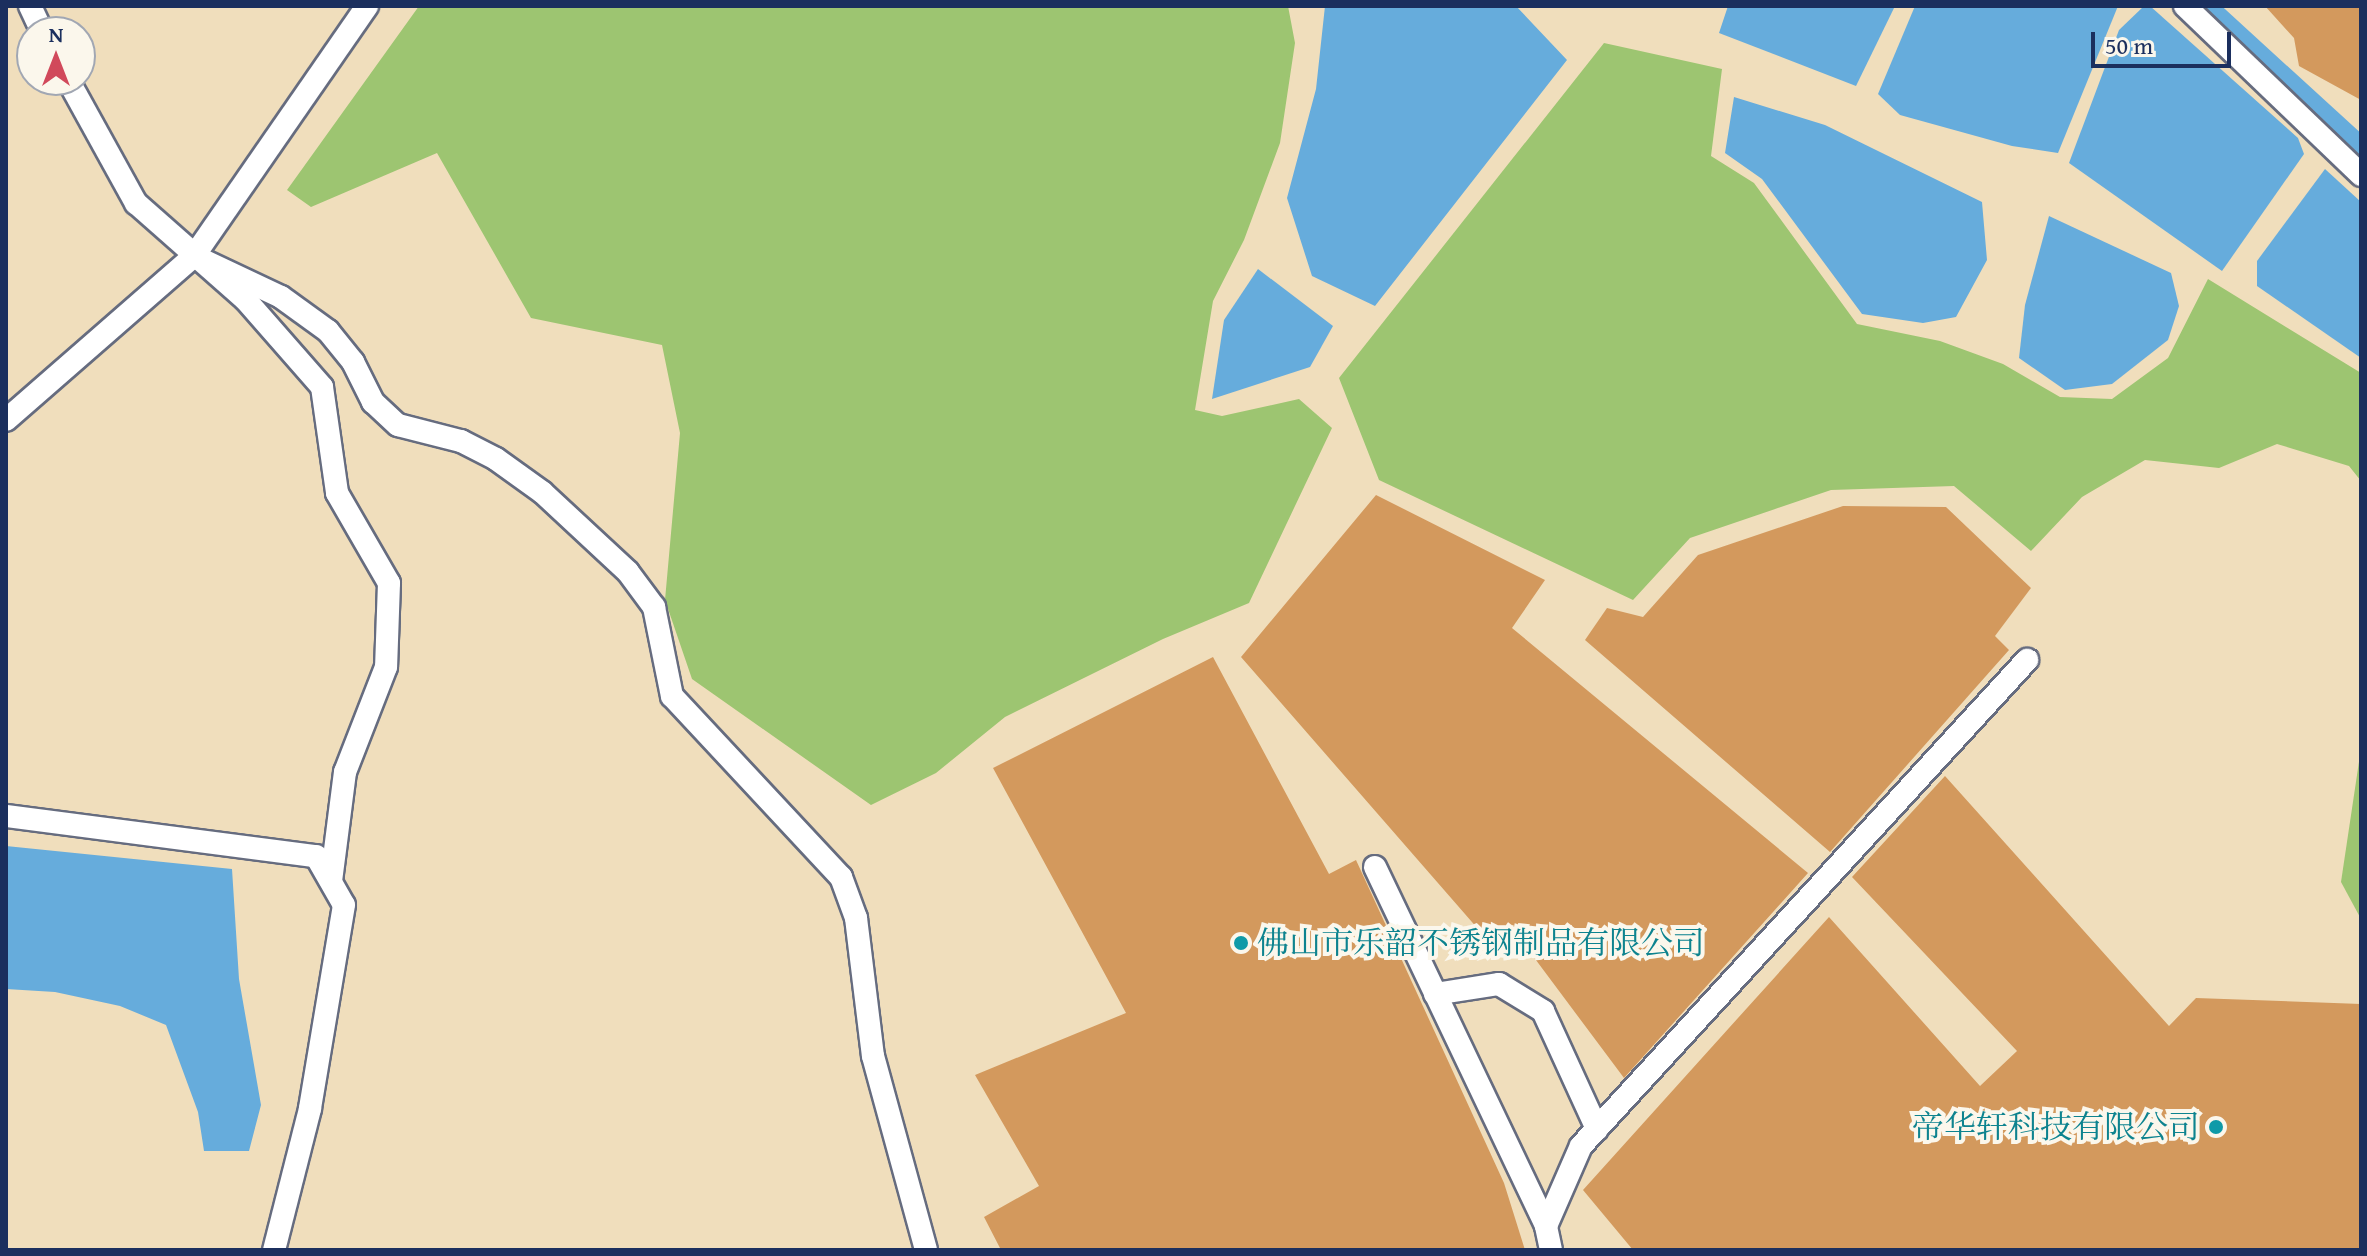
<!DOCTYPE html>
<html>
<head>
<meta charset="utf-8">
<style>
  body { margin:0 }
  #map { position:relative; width:2367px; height:1256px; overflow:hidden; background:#f0debc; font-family:"Gentium Book Plus","Noto Serif SC",serif }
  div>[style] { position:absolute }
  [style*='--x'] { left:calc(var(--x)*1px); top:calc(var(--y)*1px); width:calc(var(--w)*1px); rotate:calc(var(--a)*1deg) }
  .green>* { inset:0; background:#9dc571 }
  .water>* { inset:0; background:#66acdc }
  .canal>* { height:20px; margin:-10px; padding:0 10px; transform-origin:10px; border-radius:10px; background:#66acdc }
  .building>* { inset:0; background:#d3995d }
  .roads { filter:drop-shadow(2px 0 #666c7f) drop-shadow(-2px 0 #666c7f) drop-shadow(0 2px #666c7f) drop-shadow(0 -2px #666c7f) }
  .street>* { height:22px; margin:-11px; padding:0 11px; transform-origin:11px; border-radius:11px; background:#fff }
  .dots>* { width:22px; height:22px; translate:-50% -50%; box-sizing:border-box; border:4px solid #fbf7ec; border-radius:50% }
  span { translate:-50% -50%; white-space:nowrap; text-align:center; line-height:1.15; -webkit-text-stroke:8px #fbf7ec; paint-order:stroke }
  .culture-label { font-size:32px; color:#0d838f }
  .left { translate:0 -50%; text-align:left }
  .right { translate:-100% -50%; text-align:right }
  .frame { position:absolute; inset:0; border:8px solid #1b2f5e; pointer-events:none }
  .north { position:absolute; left:16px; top:16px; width:80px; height:80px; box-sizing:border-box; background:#fbf7ec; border:2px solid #a1a7b3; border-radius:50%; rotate:0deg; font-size:22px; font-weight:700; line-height:32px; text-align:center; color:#1b2f5e }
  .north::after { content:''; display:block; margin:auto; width:28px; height:36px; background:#d1495b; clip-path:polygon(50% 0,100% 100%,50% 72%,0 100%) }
  .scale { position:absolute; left:2091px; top:32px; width:140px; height:36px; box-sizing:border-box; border:4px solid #1b2f5e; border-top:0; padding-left:10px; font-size:24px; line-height:28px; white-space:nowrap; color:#1b2f5e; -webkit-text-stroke:6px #fbf7ec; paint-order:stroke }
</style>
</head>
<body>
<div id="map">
  <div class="green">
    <i style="clip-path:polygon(419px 6px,1288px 6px,1295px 43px,1280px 143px,1244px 240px,1213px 301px,1195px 410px,1222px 416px,1299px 399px,1332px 428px,1249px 603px,1163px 639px,1005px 717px,936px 773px,871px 805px,692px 679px,665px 600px,680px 433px,662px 345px,531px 318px,437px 153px,311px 207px,287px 190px)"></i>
    <i style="clip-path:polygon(1604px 43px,1722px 69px,1711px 156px,1754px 183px,1857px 324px,1940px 341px,2003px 364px,2060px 397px,2112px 399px,2168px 358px,2208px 279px,2361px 373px,2361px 481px,2349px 466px,2277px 444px,2219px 468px,2145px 460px,2082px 497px,2031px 551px,1954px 486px,1831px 490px,1690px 538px,1633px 600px,1379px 480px,1339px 378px)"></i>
    <i style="clip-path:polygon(2360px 755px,2361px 756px,2361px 919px,2341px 882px)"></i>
  </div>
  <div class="water">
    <i style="clip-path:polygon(1325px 6px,1516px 6px,1567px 60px,1375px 306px,1312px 276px,1287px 198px,1316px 89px)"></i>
    <i style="clip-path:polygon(1728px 6px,1895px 6px,1856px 86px,1719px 33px)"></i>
    <i style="clip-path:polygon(1915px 6px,2118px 6px,2058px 153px,2012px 146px,1900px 115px,1878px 94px)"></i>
    <i style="clip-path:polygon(2144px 6px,2150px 6px,2298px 138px,2304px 154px,2222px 271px,2069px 163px,2119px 30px)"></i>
    <i style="clip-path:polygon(1734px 97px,1825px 125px,1982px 202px,1987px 260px,1956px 317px,1923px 323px,1862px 314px,1762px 179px,1725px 153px)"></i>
    <i style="clip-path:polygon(2325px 169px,2361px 202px,2361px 358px,2257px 286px,2257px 261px)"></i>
    <i style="clip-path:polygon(2049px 216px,2171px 273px,2179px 306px,2168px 340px,2112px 384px,2065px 390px,2019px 358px,2025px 305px)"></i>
    <i style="clip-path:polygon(1258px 269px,1333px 326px,1310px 367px,1212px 399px,1224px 320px)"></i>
    <i style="clip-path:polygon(6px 846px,232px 869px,239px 979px,261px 1105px,249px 1151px,204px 1151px,198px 1112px,166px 1025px,120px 1006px,55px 992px,6px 989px)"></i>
  </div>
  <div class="canal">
    <i style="--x:2210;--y:9;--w:205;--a:42.4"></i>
  </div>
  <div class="building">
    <i style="clip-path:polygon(2265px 6px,2361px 6px,2361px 100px,2299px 66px,2294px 38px)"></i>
    <i style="clip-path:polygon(1376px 495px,1545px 580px,1512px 628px,1808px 873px,1624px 1078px,1512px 928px,1492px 945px,1241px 657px)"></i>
    <i style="clip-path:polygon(1843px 506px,1946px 507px,2031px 588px,1995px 636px,2009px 650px,1830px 852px,1585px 640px,1607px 608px,1643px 617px,1698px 555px)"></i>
    <i style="clip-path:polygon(1213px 657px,1329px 874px,1356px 860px,1504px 1183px,1525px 1250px,1001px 1250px,984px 1217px,1039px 1186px,975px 1075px,1126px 1013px,993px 768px)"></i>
    <i style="clip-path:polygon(1945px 776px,2169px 1026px,2196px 998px,2361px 1004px,2361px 1250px,1633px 1250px,1583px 1190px,1829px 917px,1980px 1086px,2017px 1051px,1852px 877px)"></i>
  </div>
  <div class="roads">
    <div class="street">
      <i style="--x:30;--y:6;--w:29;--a:65"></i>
      <i style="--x:2185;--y:6;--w:244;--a:43.8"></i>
      <i style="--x:68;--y:80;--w:141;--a:61.1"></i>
      <i style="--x:136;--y:203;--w:145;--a:41.4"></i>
      <i style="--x:245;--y:299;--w:117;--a:48.8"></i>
      <i style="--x:322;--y:387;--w:107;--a:81.9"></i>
      <i style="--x:337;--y:493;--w:104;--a:60"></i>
      <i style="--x:389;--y:583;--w:84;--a:92"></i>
      <i style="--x:386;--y:667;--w:113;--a:111.3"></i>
      <i style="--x:345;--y:772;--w:110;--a:97.3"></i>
      <i style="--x:194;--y:256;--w:96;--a:25.2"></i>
      <i style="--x:281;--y:297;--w:58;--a:35.9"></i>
      <i style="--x:328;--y:331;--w:40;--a:51"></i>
      <i style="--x:353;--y:362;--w:45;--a:63.4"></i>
      <i style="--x:373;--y:402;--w:34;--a:43"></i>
      <i style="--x:398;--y:425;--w:65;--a:14.3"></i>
      <i style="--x:461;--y:441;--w:39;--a:27"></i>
      <i style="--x:496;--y:459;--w:57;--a:35.7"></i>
      <i style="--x:542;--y:492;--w:117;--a:42.9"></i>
      <i style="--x:628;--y:572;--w:44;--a:53.4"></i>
      <i style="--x:654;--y:607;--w:91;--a:78.6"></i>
      <i style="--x:672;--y:696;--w:248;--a:47"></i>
      <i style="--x:841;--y:877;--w:44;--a:69.9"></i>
      <i style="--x:856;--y:918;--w:139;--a:83"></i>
      <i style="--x:873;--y:1056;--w:201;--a:74.7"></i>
      <i style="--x:6;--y:420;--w:249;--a:-41.1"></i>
      <i style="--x:194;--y:256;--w:304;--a:-55.3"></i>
      <i style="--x:6;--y:816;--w:313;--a:7.4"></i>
      <i style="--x:316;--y:856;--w:56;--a:60.3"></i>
      <i style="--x:344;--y:905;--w:207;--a:99.5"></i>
      <i style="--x:310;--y:1109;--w:146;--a:104.3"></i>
      <i style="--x:1375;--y:867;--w:398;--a:64.5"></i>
      <i style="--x:1435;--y:994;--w:65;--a:-8.9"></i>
      <i style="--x:1499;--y:984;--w:52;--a:31.5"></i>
      <i style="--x:1543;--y:1011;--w:130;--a:65.4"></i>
      <i style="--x:1551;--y:1250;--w:25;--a:-102"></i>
      <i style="--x:1546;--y:1226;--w:87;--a:-66.4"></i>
      <i style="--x:1581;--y:1146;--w:660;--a:-47.46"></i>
    </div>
  </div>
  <div class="dots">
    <i style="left:1241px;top:943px;background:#0f9aa8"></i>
    <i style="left:2216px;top:1127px;background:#0f9aa8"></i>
  </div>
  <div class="culture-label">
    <span class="left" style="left:1257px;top:943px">佛山市乐韶不锈钢制品有限公司</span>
    <span class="right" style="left:2200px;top:1127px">帝华轩科技有限公司</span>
  </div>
  <div class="frame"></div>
  <div class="north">N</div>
  <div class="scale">50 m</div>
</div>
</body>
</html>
